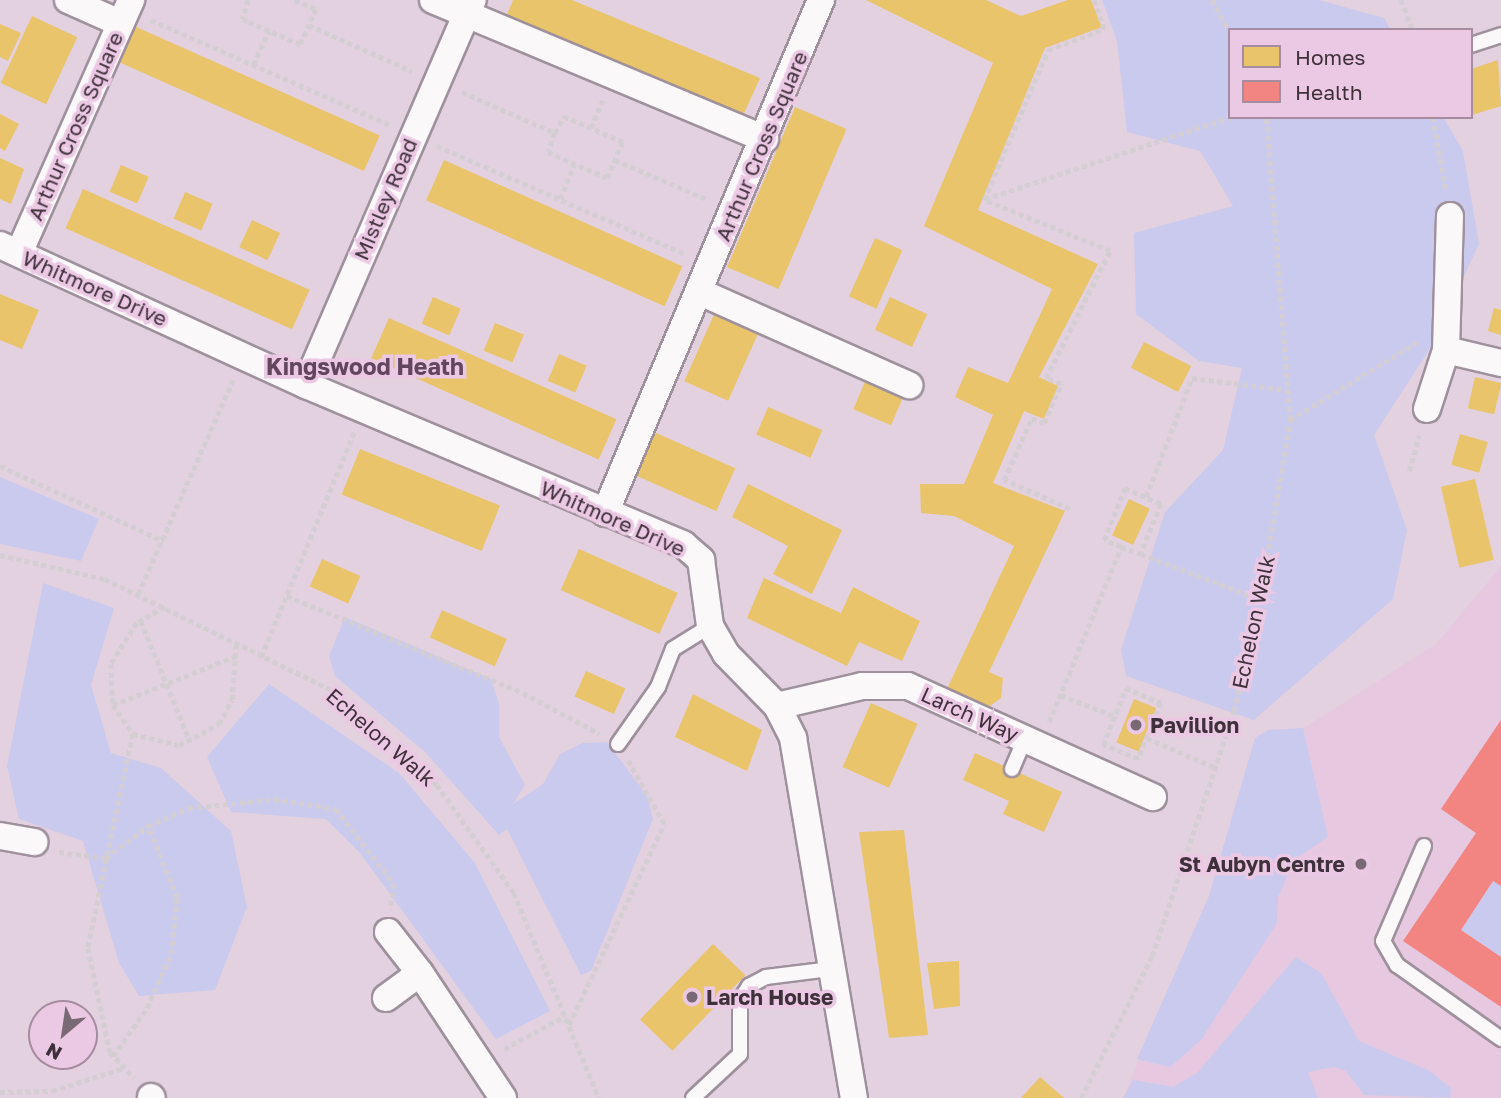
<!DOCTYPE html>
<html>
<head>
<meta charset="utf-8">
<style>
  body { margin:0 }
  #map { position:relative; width:1501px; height:1098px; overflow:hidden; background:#e3d1e0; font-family:"Golos Text",sans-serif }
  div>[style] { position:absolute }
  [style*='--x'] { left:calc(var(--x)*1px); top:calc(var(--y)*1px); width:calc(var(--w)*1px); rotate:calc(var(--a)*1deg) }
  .built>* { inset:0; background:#e6c8e1 }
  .green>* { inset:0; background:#cacaee }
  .homes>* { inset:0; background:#e9c46a; transform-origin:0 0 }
  .health>* { inset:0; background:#f28482 }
  .path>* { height:4.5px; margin-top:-2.25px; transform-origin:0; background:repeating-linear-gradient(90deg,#d4ced2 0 5px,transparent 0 8.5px) }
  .roads { filter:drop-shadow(2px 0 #9f919c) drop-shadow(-2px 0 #9f919c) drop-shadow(0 2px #9f919c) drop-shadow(0 -2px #9f919c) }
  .service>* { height:14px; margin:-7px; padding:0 7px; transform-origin:7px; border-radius:7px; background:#fbf8fa }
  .minor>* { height:26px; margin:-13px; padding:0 13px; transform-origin:13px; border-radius:13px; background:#fbf8fa }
  .dots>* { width:19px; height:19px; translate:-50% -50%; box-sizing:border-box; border:4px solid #ebc9e5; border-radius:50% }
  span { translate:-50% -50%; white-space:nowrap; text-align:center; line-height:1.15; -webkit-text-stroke:7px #ebc9e5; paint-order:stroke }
  .street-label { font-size:21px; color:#3f313c }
  .poi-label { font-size:21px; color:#3f313c; font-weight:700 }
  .left { translate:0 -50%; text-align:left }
  .right { translate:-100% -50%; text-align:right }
  .neighbourhood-label { font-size:23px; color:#62465e; font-weight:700 }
  .legend { position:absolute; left:1228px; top:28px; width:245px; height:91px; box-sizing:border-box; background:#ebc9e5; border:2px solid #a68ca1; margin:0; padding:9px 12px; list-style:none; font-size:21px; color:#3f313c }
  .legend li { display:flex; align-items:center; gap:14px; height:35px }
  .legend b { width:35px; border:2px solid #a68ca1 }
  .north { position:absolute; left:28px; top:1000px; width:70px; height:70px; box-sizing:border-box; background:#ebc9e5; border:2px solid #a68ca1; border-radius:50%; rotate:209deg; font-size:19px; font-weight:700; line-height:28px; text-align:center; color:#3f313c }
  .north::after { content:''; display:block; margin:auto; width:24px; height:32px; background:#786975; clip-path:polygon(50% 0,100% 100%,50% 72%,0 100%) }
</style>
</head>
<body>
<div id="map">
  <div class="built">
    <i style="clip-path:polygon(1501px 566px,1501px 1098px,1123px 1098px,1209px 896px,1255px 738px,1268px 730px,1304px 728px,1436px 644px)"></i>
  </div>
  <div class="green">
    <i style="clip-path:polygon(1102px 0,1319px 0,1384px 18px,1391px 30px,1230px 30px,1230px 117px,1443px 117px,1463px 151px,1479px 244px,1431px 347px,1374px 435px,1407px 530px,1393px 599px,1254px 720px,1126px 676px,1121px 650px,1165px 512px,1223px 450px,1242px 368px,1199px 361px,1136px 314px,1134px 233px,1233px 206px,1200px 151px,1127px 132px,1117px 41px)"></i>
    <i style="clip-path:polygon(0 477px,99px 519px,81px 561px,0 544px)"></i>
    <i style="clip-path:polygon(43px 583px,114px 608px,91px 685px,111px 753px,161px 768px,231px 831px,247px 907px,215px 990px,139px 996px,119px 963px,83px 841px,19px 819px,7px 766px)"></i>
    <i style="clip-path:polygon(345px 617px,491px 679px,499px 704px,499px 737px,525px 785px,513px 804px,543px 784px,560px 754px,583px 743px,607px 742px,647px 796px,653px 819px,591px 971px,581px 975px,507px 829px,499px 835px,425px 752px,335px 676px,329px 656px)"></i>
    <i style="clip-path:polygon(269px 684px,399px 773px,475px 863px,550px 1011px,496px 1039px,360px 853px,326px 819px,231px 812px,207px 757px)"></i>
    <i style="clip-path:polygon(1303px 728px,1328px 837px,1295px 859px,1278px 897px,1277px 923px,1201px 1040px,1170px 1067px,1137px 1059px,1209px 896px,1255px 738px,1268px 730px)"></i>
    <i style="clip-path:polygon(1493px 881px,1501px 886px,1501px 957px,1461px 930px)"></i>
    <i style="clip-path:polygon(1296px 957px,1321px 973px,1359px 1041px,1430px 1071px,1451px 1088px,1450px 1098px,1364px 1095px,1346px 1071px,1334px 1067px,1308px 1072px,1318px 1098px,1123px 1098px,1133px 1080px,1173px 1087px,1197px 1073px)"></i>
  </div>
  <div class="homes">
    <i style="clip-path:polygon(513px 0,572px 0,760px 78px,742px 118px,506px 17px)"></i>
    <i style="clip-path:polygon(866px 0,986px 0,1021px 16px,1068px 0,1091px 0,1102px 27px,1045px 48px,978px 210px,1098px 264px,1039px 377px,1058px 386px,1044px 419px,1024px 411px,993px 483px,1065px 511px,989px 672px,1003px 678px,1001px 698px,976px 716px,960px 709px,966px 695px,947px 689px,1014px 546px,954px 516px,921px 513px,920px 484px,964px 484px,993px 415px,955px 397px,968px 367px,1008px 383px,1052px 289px,924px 226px,993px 63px)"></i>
    <i style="left:32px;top:16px;width:50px;height:74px;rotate:25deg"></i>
    <i style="clip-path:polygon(0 24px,21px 33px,8px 61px,0 57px)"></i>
    <i style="left:134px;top:26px;width:269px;height:39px;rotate:24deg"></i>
    <i style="clip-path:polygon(1498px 60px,1501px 106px,1472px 115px,1471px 69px)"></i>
    <i style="left:795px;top:107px;width:56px;height:174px;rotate:23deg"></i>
    <i style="clip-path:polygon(0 114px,19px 124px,5px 151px,0 148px)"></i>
    <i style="clip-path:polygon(0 158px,24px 169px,11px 204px,0 199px)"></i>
    <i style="left:444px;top:160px;width:261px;height:44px;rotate:24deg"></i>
    <i style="left:121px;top:165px;width:30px;height:29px;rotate:23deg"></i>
    <i style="left:83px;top:189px;width:248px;height:43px;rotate:24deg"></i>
    <i style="left:185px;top:192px;width:30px;height:29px;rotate:23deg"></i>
    <i style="left:252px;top:220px;width:31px;height:30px;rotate:25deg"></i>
    <i style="left:875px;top:238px;width:30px;height:64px;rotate:24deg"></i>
    <i style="clip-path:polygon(0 294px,39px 310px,22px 349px,0 340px)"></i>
    <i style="left:433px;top:297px;width:30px;height:29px;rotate:23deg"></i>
    <i style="left:890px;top:297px;width:41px;height:36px;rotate:25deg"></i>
    <i style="clip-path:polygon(1494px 308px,1501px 310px,1501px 335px,1488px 331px)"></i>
    <i style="left:716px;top:310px;width:48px;height:78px;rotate:24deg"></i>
    <i style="left:389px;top:318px;width:249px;height:44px;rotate:24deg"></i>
    <i style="left:495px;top:323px;width:31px;height:30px;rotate:22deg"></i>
    <i style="left:1144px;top:342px;width:53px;height:29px;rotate:27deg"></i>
    <i style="left:559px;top:354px;width:30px;height:29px;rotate:23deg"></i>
    <i style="left:867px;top:377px;width:41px;height:35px;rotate:23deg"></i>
    <i style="left:1475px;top:377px;width:27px;height:32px;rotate:13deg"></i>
    <i style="left:768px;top:407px;width:59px;height:30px;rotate:23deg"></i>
    <i style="left:654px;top:432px;width:89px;height:47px;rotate:24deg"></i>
    <i style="left:1460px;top:434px;width:29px;height:32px;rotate:16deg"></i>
    <i style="left:360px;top:449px;width:151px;height:49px;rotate:22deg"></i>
    <i style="left:1475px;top:479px;width:83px;height:35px;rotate:77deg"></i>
    <i style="clip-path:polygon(748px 484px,842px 530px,812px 594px,773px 574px,788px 546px,732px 517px)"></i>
    <i style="left:1129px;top:499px;width:23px;height:40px;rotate:25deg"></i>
    <i style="left:579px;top:549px;width:108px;height:45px;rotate:24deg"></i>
    <i style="left:322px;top:559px;width:42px;height:30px;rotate:24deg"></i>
    <i style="clip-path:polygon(764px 578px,841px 613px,853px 587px,920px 621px,902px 661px,859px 642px,847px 666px,747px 618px)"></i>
    <i style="left:442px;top:610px;width:71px;height:30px;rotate:24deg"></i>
    <i style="left:586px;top:671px;width:43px;height:28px;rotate:24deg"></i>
    <i style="clip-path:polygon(693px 694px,762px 730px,747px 771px,675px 737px)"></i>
    <i style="left:1134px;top:699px;width:24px;height:47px;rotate:22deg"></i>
    <i style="left:871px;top:703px;width:51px;height:70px;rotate:24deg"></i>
    <i style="clip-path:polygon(975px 753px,1062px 792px,1044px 832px,1003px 814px,1009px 801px,963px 780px)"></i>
    <i style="clip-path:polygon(904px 830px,928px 1035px,889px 1038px,859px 832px)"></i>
    <i style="left:713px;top:944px;width:45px;height:105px;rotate:44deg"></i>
    <i style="clip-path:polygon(959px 961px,960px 1006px,934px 1009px,927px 963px)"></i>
    <i style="clip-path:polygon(1040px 1077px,1064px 1098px,1021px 1098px)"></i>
  </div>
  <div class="health">
    <i style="clip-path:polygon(1501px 720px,1501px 886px,1493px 881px,1461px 930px,1501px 957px,1501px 1007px,1403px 941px,1476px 833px,1441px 809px)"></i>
  </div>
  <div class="path">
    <i style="--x:248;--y:0;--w:20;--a:105"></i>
    <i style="--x:243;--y:19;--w:7;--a:27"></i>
    <i style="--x:249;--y:22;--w:56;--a:23.3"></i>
    <i style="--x:300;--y:44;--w:21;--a:-65"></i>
    <i style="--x:309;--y:25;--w:113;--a:24.1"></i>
    <i style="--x:295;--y:0;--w:23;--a:23"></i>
    <i style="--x:316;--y:9;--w:17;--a:114"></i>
    <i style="--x:1212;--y:0;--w:37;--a:61"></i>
    <i style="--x:1401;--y:0;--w:32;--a:68"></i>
    <i style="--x:151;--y:20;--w:261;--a:23.7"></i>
    <i style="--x:253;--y:65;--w:38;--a:-65"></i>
    <i style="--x:462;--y:92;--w:102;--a:23.8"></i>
    <i style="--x:555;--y:133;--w:20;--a:110"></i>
    <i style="--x:548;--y:152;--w:64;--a:23.8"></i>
    <i style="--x:607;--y:178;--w:20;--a:-66"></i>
    <i style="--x:615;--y:160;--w:102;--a:23.1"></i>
    <i style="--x:1433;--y:117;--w:75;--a:80"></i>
    <i style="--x:591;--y:128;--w:30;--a:-67"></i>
    <i style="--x:555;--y:133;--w:19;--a:-62"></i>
    <i style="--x:564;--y:116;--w:64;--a:23.8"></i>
    <i style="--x:623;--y:142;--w:20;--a:114"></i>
    <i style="--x:437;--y:146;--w:270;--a:23.5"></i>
    <i style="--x:560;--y:199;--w:38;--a:-68"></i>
    <i style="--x:985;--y:199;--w:260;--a:-18.4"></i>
    <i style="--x:1290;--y:420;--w:151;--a:-31.5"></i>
    <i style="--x:0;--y:466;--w:180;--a:24.6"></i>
    <i style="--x:1409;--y:471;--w:37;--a:-74"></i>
    <i style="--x:1146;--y:497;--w:128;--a:-68.9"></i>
    <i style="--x:1192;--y:378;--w:96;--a:7.2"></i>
    <i style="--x:1070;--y:509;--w:72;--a:-156.3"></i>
    <i style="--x:1004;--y:480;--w:68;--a:-65.7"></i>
    <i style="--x:1032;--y:418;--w:13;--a:23"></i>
    <i style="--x:1044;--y:423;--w:43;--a:-66.4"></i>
    <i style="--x:1061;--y:384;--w:16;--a:-158"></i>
    <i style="--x:1046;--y:378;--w:142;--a:-63.3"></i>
    <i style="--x:1110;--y:251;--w:136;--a:-158"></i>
    <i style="--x:984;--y:200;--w:163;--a:-66.9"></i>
    <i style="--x:1048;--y:50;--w:60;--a:-20.6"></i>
    <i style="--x:1104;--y:29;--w:31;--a:-109"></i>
    <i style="--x:1121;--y:547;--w:21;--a:19"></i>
    <i style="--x:0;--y:555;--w:108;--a:12.9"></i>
    <i style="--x:105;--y:579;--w:253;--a:26.1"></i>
    <i style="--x:332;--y:690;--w:142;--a:42.1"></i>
    <i style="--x:437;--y:785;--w:133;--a:54.5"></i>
    <i style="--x:514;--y:893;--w:222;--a:67.5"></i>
    <i style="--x:138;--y:594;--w:234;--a:-66.1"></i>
    <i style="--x:287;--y:596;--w:255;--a:22.3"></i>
    <i style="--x:523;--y:693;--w:87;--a:28"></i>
    <i style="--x:165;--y:607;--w:32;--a:150"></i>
    <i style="--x:137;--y:623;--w:49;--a:122.4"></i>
    <i style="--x:111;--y:664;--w:41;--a:87.2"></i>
    <i style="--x:113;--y:705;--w:35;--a:55"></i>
    <i style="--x:133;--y:734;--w:47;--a:13.4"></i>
    <i style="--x:179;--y:745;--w:45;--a:-27.7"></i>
    <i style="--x:219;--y:724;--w:27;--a:-62"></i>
    <i style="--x:232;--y:700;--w:56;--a:-85.9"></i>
    <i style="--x:141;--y:621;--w:130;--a:67.8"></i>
    <i style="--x:261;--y:657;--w:243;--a:-67.5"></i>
    <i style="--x:1126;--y:688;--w:38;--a:23"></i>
    <i style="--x:1161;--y:703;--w:61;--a:112.3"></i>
    <i style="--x:1138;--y:759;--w:38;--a:-158"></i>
    <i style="--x:1103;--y:745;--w:61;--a:-68"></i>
    <i style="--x:1061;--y:695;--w:57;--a:21.6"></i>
    <i style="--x:113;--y:705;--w:132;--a:-21.7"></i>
    <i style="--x:1049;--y:722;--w:189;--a:-67.6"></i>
    <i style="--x:1121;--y:547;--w:18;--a:-158"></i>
    <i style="--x:1104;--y:540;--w:56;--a:-68"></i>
    <i style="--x:1125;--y:488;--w:39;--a:24"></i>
    <i style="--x:1161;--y:504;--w:54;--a:111.8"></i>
    <i style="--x:1141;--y:554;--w:127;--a:20.7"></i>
    <i style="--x:133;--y:734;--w:219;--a:101.9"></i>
    <i style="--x:88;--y:948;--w:106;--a:78.1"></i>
    <i style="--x:110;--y:1052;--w:35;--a:47"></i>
    <i style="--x:1147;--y:738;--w:73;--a:23.4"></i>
    <i style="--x:59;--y:852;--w:47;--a:7.3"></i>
    <i style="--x:106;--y:858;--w:53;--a:-37.3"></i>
    <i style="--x:148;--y:826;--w:45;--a:-23.7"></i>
    <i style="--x:189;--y:808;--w:85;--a:-6"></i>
    <i style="--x:274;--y:799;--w:63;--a:9.2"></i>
    <i style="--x:336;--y:809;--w:95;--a:52.3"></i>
    <i style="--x:394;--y:884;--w:23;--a:97"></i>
    <i style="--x:569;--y:1025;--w:222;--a:-64.7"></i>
    <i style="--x:664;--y:824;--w:73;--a:-119.7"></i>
    <i style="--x:504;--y:1049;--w:69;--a:-28.4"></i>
    <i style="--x:113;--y:1056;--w:59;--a:-54.7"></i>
    <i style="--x:147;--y:1008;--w:59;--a:-66"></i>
    <i style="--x:171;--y:954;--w:56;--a:-83.9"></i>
    <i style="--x:177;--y:898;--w:78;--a:-111.9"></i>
    <i style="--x:0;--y:1092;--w:52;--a:-1.1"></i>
    <i style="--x:52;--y:1091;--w:76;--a:-17.7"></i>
    <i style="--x:1081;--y:1098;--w:159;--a:-63.4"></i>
    <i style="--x:1152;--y:956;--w:258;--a:-71.5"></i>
    <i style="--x:1234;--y:711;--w:115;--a:-76.9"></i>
    <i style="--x:1260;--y:599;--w:181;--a:-80.5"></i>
    <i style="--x:1290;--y:420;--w:304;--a:-94.5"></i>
  </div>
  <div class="roads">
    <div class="service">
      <i style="--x:1471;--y:45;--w:32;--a:-18"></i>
      <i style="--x:618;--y:744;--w:70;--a:-54.9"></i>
      <i style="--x:658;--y:687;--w:41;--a:-68.5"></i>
      <i style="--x:673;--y:649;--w:44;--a:-31.9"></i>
      <i style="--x:1012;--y:769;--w:33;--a:-67"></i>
      <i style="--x:1424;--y:846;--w:103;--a:113.3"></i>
      <i style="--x:1383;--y:941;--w:28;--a:60"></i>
      <i style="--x:1397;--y:965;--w:128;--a:35.4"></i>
      <i style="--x:693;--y:1098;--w:64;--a:-43.1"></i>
      <i style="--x:740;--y:1054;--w:54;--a:-90"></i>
      <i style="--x:740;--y:1000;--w:17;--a:-57"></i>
      <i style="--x:749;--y:986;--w:19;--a:-28"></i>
      <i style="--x:766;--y:977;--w:64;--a:-7.1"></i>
    </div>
    <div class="minor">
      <i style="--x:68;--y:0;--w:57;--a:23.9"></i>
      <i style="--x:433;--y:0;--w:360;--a:22.7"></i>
      <i style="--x:0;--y:245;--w:337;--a:24.6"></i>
      <i style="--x:306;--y:385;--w:410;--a:22.9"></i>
      <i style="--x:684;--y:545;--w:23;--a:41"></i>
      <i style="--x:701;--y:560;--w:67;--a:82.2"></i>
      <i style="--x:710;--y:626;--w:32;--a:60"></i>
      <i style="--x:726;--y:654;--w:73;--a:45.6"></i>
      <i style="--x:777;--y:706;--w:36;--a:63"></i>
      <i style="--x:793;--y:738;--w:365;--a:80.4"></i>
      <i style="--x:19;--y:253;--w:277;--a:-66.1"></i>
      <i style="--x:702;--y:293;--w:227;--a:24"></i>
      <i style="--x:1446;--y:350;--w:57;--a:13.3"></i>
      <i style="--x:306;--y:385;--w:420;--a:-66.6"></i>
      <i style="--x:1427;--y:409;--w:62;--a:-72.1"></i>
      <i style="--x:1446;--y:350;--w:134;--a:-88.3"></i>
      <i style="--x:605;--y:513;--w:557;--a:-67.17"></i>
      <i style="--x:777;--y:706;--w:87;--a:-13.2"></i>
      <i style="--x:862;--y:686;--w:46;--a:0"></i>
      <i style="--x:908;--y:686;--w:269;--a:24.4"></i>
      <i style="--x:0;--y:836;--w:35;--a:10"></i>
      <i style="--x:388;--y:932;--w:52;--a:52"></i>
      <i style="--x:386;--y:998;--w:42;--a:-36.3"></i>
      <i style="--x:420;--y:973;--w:150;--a:56.4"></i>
      <i style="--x:151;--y:1097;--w:1;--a:45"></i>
    </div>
  </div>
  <div class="dots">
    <i style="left:1136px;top:725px;background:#786975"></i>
    <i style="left:1361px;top:864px;background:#786975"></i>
    <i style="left:692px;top:997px;background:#786975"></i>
  </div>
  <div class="street-label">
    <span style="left:75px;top:126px;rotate:-66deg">Arthur Cross Square</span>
    <span style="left:761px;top:146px;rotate:-67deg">Arthur Cross Square</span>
    <span style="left:385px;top:199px;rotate:-67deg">Mistley Road</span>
    <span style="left:95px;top:288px;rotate:24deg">Whitmore Drive</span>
    <span style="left:613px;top:518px;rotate:24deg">Whitmore Drive</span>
    <span style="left:1253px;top:622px;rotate:-78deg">Echelon Walk</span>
    <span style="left:970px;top:714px;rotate:24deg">Larch Way</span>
    <span style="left:381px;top:737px;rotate:41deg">Echelon Walk</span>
  </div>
  <div class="poi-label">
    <span class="left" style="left:1150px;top:725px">Pavillion</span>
    <span class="right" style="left:1345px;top:864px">St Aubyn Centre</span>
    <span class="left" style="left:706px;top:997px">Larch House</span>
  </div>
  <div class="neighbourhood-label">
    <span style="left:365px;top:366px">Kingswood Heath</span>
  </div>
  <ul class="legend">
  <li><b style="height:19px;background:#e9c46a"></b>Homes</li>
  <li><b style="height:19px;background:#f28482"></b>Health</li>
  </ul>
  <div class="north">N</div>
</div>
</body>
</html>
